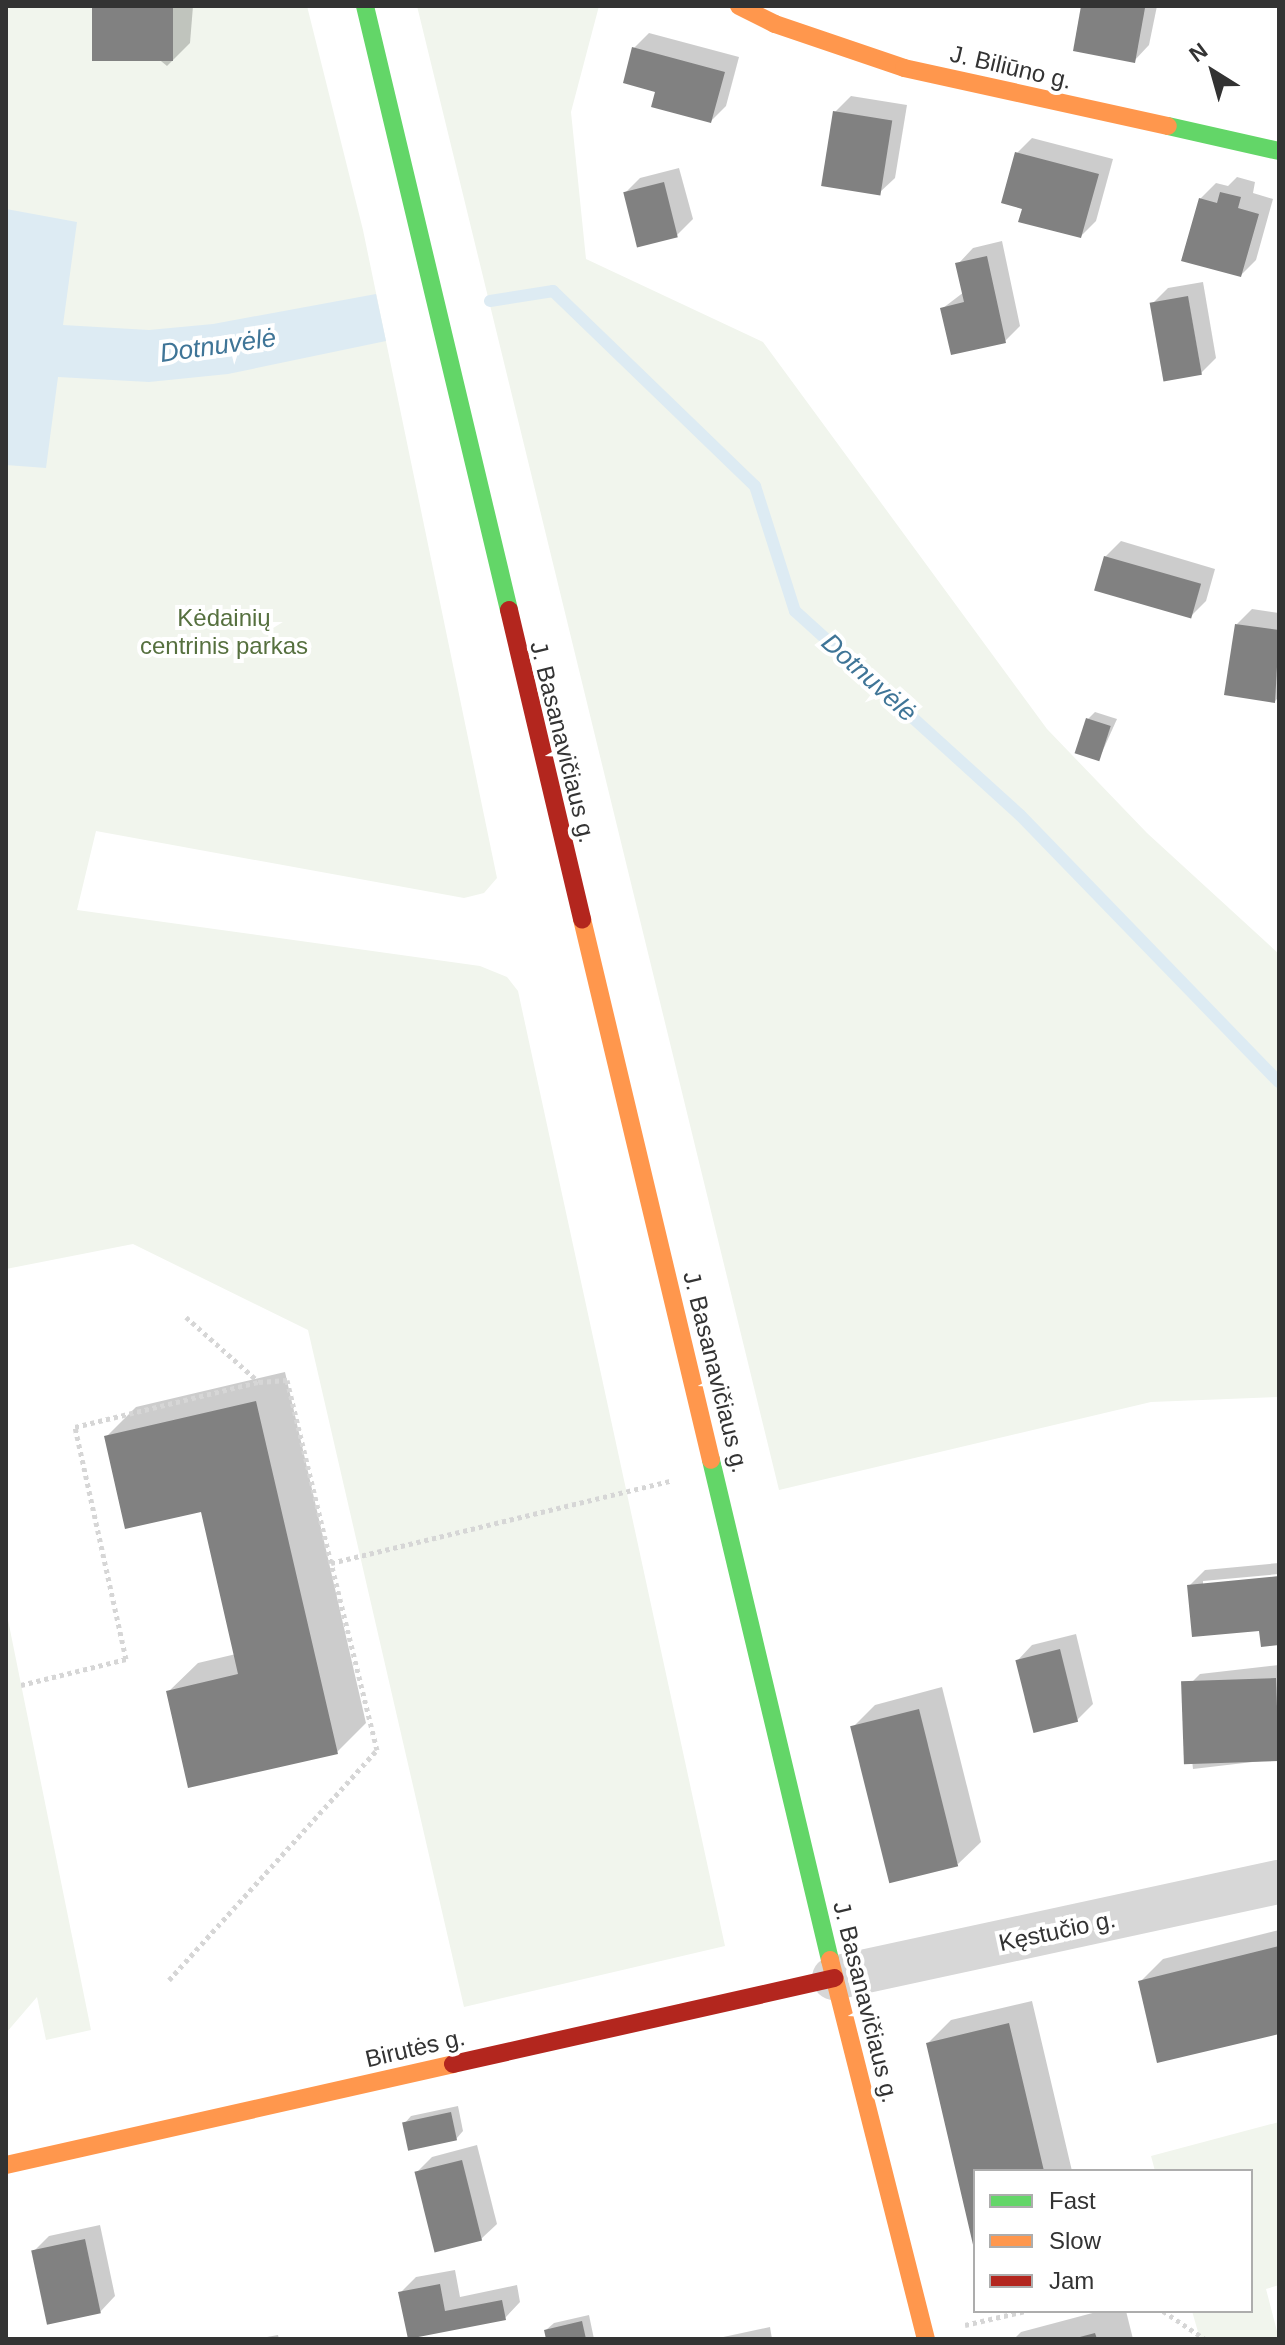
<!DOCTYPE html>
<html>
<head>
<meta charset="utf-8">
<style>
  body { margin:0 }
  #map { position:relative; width:1285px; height:2345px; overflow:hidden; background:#fff; font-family:Helvetica,sans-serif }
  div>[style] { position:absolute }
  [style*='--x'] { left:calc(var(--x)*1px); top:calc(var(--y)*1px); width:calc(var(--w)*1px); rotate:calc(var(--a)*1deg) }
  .green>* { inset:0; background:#f1f5ed }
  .water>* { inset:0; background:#ddebf3 }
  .shadow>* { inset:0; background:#0003 }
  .stream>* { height:12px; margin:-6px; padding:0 6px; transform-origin:6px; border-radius:6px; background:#ddebf3 }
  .building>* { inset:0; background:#818181; transform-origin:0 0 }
  .path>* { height:5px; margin-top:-2.5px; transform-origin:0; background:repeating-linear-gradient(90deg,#d6d6d6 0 4px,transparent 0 8px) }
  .street>* { height:44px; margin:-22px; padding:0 22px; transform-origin:22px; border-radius:22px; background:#d7d7d7 }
  .fast>* { height:18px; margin:-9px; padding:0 9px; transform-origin:9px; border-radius:9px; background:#63d668 }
  .slow>* { height:18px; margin:-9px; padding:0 9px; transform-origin:9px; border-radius:9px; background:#ff974d }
  .jam>* { height:18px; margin:-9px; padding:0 9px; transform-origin:9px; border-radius:9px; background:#b3261e }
  span { translate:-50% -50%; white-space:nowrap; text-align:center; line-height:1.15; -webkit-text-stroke:8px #fff; paint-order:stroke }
  .street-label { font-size:24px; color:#333 }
  .park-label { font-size:24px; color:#56703f }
  .water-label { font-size:26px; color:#3f7597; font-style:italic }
  .frame { position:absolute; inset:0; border:8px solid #333; pointer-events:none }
  .legend { position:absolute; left:973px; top:2169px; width:280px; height:144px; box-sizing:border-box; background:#fff; border:2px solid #adadad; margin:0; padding:10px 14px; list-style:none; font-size:24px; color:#333 }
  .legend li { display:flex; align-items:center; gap:16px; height:40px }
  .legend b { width:40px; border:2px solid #adadad }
  .north { position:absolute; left:1173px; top:32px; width:80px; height:80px; -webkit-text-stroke:6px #fff; paint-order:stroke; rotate:323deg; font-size:22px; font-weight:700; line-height:32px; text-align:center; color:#333 }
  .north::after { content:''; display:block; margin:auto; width:28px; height:36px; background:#333; clip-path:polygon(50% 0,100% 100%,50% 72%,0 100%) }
</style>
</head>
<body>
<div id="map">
  <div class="green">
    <i style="clip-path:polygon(6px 6px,307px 6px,363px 230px,497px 878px,484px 893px,464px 898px,96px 831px,77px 910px,480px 966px,507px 977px,518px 991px,725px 1946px,464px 2007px,308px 1330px,133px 1244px,6px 1269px)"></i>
    <i style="clip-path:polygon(417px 6px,599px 6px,571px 112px,586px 259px,763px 342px,1047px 729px,1147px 833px,1279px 954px,1279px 1397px,1151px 1402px,779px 1490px)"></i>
    <i style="clip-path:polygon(6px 1610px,91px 2030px,46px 2040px,37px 1997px,6px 2033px)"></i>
    <i style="clip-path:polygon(1279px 2122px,1279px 2285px,1266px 2289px,1279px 2339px,1200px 2339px,1192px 2311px,1251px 2311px,1251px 2171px,1155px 2171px,1151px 2156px)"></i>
  </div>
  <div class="water">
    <i style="clip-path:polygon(6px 209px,77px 222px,63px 325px,149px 330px,213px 324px,376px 294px,386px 341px,228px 374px,149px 382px,58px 377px,46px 468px,6px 465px)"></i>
  </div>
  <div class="shadow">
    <i style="clip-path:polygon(94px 6px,193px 6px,190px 43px,167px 66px)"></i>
    <i style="clip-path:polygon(1084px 6px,1157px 6px,1149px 45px,1134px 61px,1076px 49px)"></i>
    <i style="clip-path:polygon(649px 33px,739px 57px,726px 106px,711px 121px,657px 91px,634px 48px)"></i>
    <i style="clip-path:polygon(851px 96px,907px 105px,895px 178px,879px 193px,835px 112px)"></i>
    <i style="clip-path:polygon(1032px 138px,1113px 159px,1096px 221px,1081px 236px,1024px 207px,1017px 153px)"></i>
    <i style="clip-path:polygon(679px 168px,693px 219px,677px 235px,625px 193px,640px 178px)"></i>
    <i style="clip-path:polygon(1237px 177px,1255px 182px,1253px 193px,1273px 199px,1256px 260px,1241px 275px,1200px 199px,1216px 183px,1228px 186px)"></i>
    <i style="clip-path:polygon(1002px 241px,1020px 326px,1005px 341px,943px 308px,964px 292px,958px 264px,973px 248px)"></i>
    <i style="clip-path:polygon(1203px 282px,1216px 358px,1201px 373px,1152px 304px,1168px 288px)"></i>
    <i style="clip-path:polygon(1121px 541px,1215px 569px,1206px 601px,1190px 617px,1105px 557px)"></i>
    <i style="clip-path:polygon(1252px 609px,1279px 613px,1279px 697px,1275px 701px,1237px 624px)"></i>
    <i style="clip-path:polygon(1095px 712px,1117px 719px,1099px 759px,1088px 719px)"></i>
    <i style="clip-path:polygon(285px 1372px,366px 1723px,337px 1752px,168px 1692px,198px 1663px,236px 1654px,202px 1509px,106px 1437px,136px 1407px)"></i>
    <i style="clip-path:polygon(1279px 1563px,1279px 1574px,1203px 1581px,1203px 1585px,1279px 1578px,1279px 1643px,1189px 1586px,1205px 1570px)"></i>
    <i style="clip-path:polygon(1076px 1634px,1093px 1704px,1077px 1720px,1017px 1661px,1032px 1645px)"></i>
    <i style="clip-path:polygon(1279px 1665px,1279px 1759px,1193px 1769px,1184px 1690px,1200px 1674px)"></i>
    <i style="clip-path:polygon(942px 1687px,981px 1842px,958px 1864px,852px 1728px,875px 1705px)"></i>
    <i style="clip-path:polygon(1279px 1930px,1279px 2032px,1140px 1982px,1163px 1959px)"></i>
    <i style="clip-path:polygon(1032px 2001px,1072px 2171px,975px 2171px,975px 2246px,928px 2043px,951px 2020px)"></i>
    <i style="clip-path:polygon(458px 2106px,463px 2131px,456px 2139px,404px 2124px,411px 2116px)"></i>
    <i style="clip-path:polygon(477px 2145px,497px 2224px,481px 2239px,416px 2173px,432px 2157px)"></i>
    <i style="clip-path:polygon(100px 2225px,115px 2296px,100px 2312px,34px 2251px,49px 2236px)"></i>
    <i style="clip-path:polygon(455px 2270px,460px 2297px,517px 2285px,520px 2302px,505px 2318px,409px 2337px,400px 2293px,416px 2277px)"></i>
    <i style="clip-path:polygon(1100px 2311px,1126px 2311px,1133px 2339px,1014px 2339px,1021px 2332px)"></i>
    <i style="clip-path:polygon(589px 2315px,594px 2339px,548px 2339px,546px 2330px,554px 2323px)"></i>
    <i style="clip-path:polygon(770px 2327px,772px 2339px,714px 2339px)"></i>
    <i style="clip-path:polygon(278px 2335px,279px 2339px,256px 2339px)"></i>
  </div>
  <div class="stream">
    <i style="--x:490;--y:301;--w:64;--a:-9"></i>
    <i style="--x:553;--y:291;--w:281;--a:44"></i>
    <i style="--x:755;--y:486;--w:131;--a:72.3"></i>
    <i style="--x:795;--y:611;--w:304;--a:42.2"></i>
    <i style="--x:1020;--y:815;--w:372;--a:45.9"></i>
  </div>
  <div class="building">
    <i style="left:92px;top:6px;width:81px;height:55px"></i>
    <i style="clip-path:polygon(1081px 6px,1145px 8px,1135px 63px,1073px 51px)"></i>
    <i style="clip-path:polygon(632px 47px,725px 72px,711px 123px,651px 107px,655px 92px,623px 83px)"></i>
    <i style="left:833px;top:111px;width:60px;height:76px;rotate:9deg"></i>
    <i style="clip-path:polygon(1015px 152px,1099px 174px,1081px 238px,1018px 222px,1022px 209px,1001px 203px)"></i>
    <i style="left:664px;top:182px;width:57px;height:42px;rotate:76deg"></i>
    <i style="clip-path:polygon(1220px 192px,1241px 197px,1238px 208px,1259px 214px,1241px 277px,1181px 261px,1199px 198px,1217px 203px)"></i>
    <i style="clip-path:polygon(987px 256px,1006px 343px,951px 355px,940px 308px,964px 302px,955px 263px)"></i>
    <i style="left:1188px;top:296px;width:80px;height:39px;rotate:80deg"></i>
    <i style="left:1104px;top:556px;width:101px;height:36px;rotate:16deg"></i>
    <i style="clip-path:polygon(1235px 624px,1279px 630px,1275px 703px,1224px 695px)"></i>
    <i style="left:1086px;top:718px;width:26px;height:37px;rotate:18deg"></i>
    <i style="clip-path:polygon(256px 1401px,338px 1754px,188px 1788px,166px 1691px,238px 1674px,201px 1512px,125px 1529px,104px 1436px)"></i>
    <i style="clip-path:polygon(1279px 1576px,1279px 1645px,1261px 1647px,1259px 1631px,1192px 1637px,1187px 1585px)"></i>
    <i style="left:1060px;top:1649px;width:75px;height:46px;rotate:76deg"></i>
    <i style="left:1276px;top:1678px;width:83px;height:95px;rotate:88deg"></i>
    <i style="left:919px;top:1709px;width:162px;height:71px;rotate:76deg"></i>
    <i style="clip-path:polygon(1279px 1946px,1279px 2034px,1157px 2063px,1138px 1981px)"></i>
    <i style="clip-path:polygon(1009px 2023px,1044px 2171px,975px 2171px,974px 2249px,926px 2043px)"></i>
    <i style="left:451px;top:2112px;width:29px;height:50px;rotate:78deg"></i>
    <i style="left:462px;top:2160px;width:83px;height:49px;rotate:76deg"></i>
    <i style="left:85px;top:2239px;width:76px;height:55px;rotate:78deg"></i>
    <i style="clip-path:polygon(440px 2284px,445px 2311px,502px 2300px,506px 2320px,408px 2339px,398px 2292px)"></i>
    <i style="clip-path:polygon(582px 2321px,586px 2339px,546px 2339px,544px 2330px)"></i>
    <i style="clip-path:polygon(1095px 2333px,1097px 2339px,1076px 2339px,1076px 2338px)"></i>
  </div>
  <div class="path">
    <i style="--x:186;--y:1317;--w:98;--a:41.7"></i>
    <i style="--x:259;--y:1382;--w:28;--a:-4"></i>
    <i style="--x:287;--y:1380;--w:188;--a:76.5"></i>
    <i style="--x:331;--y:1563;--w:349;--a:-13.6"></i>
    <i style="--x:21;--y:1685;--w:108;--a:-13.9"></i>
    <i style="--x:126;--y:1659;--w:238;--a:-102.4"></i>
    <i style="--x:75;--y:1427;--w:188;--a:-13.8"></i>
    <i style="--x:169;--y:1980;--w:310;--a:-47.9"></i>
    <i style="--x:377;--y:1750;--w:193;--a:-103.8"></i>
    <i style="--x:1163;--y:2311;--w:50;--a:33.7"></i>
    <i style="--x:965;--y:2325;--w:62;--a:-13.1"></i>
  </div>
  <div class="street">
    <i style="--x:834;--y:1978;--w:455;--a:-12.2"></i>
  </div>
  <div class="fast">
    <i style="--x:365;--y:6;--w:621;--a:76.59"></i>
    <i style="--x:1168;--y:126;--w:114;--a:12.7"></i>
    <i style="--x:711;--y:1460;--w:514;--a:76.61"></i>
  </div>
  <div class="slow">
    <i style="--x:739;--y:6;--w:40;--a:26.6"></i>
    <i style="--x:775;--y:24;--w:136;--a:18.8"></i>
    <i style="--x:904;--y:68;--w:270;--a:12.4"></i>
    <i style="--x:582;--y:919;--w:556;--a:76.59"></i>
    <i style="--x:830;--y:1960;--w:391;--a:75.8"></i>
    <i style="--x:6;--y:2165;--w:458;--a:-12.7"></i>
  </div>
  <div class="jam">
    <i style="--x:509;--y:610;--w:318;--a:76.7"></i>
    <i style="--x:453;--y:2064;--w:391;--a:-12.7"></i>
  </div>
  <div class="street-label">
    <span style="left:1011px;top:67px;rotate:13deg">J. Biliūno g.</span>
    <span style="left:563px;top:742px;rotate:76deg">J. Basanavičiaus g.</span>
    <span style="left:716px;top:1372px;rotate:76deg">J. Basanavičiaus g.</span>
    <span style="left:1057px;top:1931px;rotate:-12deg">Kęstučio g.</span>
    <span style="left:866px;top:2002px;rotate:76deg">J. Basanavičiaus g.</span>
    <span style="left:415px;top:2048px;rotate:-13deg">Birutės g.</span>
  </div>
  <div class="park-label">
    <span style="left:224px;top:632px">Kėdainių<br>centrinis parkas</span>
  </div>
  <div class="water-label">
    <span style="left:218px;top:346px;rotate:-8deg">Dotnuvėlė</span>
    <span style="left:869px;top:678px;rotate:42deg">Dotnuvėlė</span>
  </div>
  <div class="frame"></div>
  <ul class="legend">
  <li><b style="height:10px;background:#63d668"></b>Fast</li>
  <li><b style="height:10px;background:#ff974d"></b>Slow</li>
  <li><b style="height:10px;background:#b3261e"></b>Jam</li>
  </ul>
  <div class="north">N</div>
</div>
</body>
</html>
